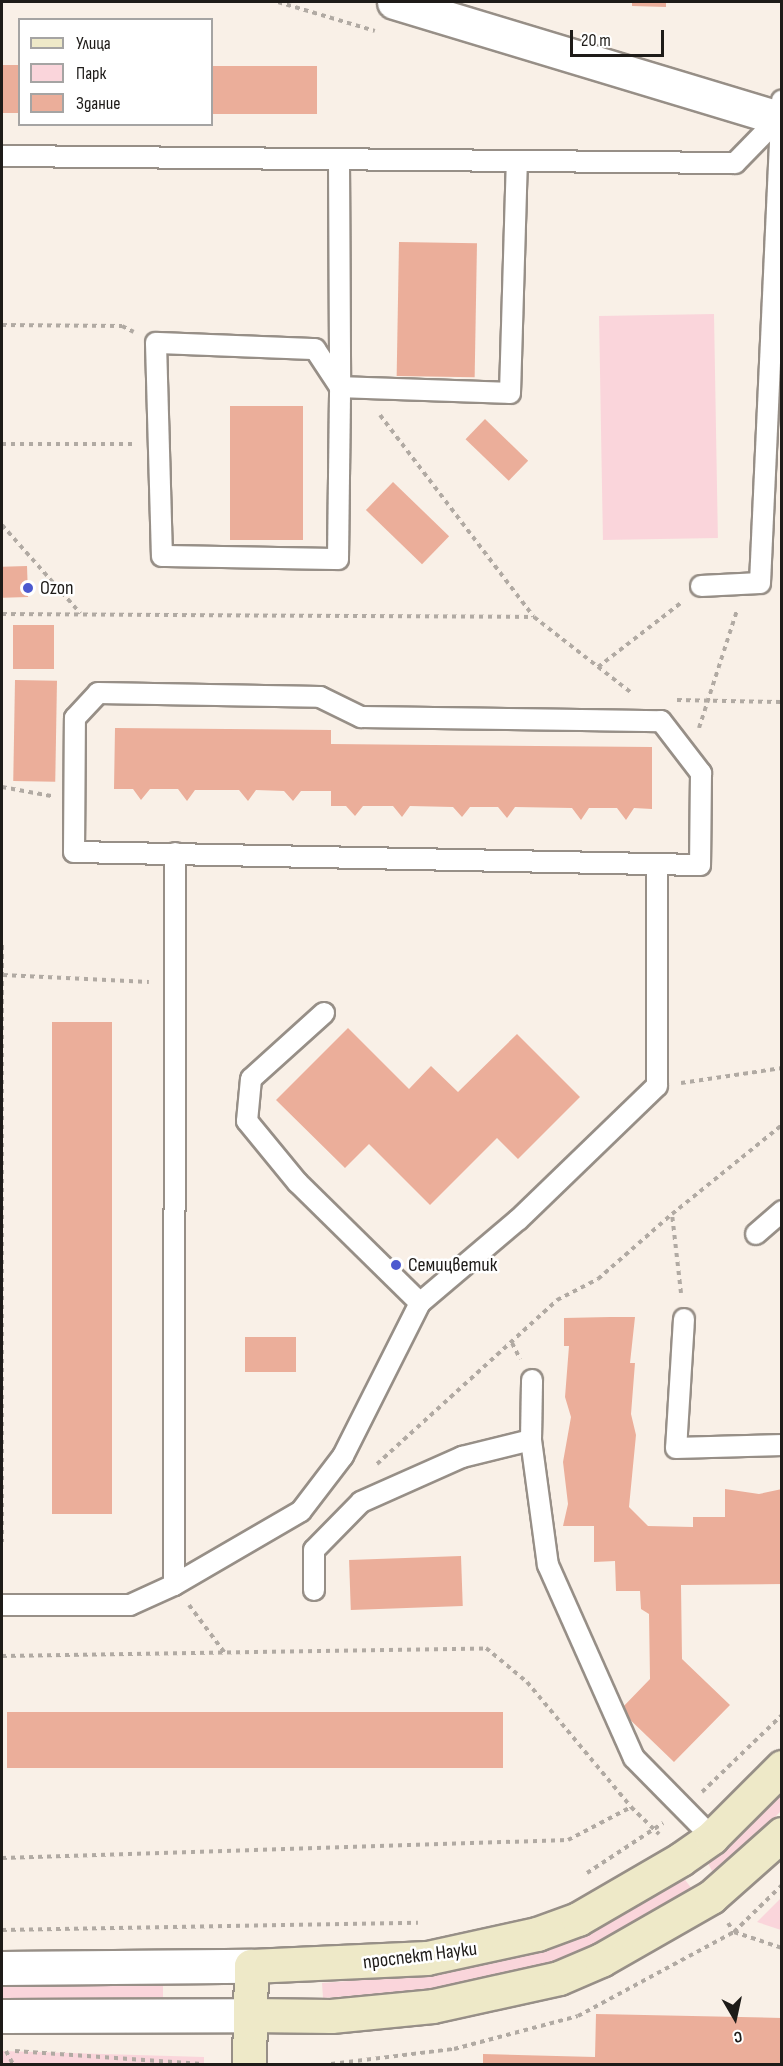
<!DOCTYPE html>
<html>
<head>
<meta charset="utf-8">
<style>
  body { margin:0 }
  #map { position:relative; width:783px; height:2066px; overflow:hidden; background:#f9f0e7; font-family:"Sofia Sans Condensed",sans-serif }
  div>[style] { position:absolute }
  [style*='--x'] { left:calc(var(--x)*1px); top:calc(var(--y)*1px); width:calc(var(--w)*1px); rotate:calc(var(--a)*1deg) }
  .green>* { inset:0; background:#fad5db; transform-origin:0 0 }
  .building>* { inset:0; background:#ebae9a; transform-origin:0 0 }
  .path>* { height:4px; margin-top:-2px; transform-origin:0; background:repeating-linear-gradient(90deg,#b1aaa3 0 4.5px,transparent 0 9px) }
  .roads { filter:drop-shadow(2px 0 #978f87) drop-shadow(-2px 0 #978f87) drop-shadow(0 2px #978f87) drop-shadow(0 -2px #978f87) }
  .service>* { height:20px; margin:-10px; padding:0 10px; transform-origin:10px; border-radius:10px; background:#fff }
  .minor>* { height:33px; margin:-16.5px; padding:0 16.5px; transform-origin:16.5px; border-radius:16.5px; background:#fff }
  .secondary>* { height:33px; margin:-16.5px; padding:0 16.5px; transform-origin:16.5px; border-radius:16.5px; background:#eee9c8 }
  .dots>* { width:16px; height:16px; translate:-50% -50%; box-sizing:border-box; border:3px solid #fff; border-radius:50% }
  span { translate:-50% -50%; white-space:nowrap; text-align:center; line-height:1.15; -webkit-text-stroke:5px #fff; paint-order:stroke }
  .poi-label { font-size:20px; color:#1e1b18 }
  .left { translate:0 -50%; text-align:left }
  .street-label { font-size:20px; color:#1e1b18 }
  .frame { position:absolute; inset:0; border:3px solid #1e1b18; pointer-events:none }
  .legend { position:absolute; left:18px; top:18px; width:195px; height:108px; box-sizing:border-box; background:#fff; border:2px solid #a5a4a3; margin:0; padding:8px 10px; list-style:none; font-size:18px; color:#1e1b18 }
  .legend li { display:flex; align-items:center; gap:12px; height:30px }
  .legend b { width:30px; border:2px solid #a5a4a3 }
  .north { position:absolute; left:705px; top:1988px; width:60px; height:60px; -webkit-text-stroke:4px #fff; paint-order:stroke; rotate:171deg; font-size:16px; font-weight:700; line-height:24px; text-align:center; color:#1e1b18 }
  .north::after { content:''; display:block; margin:auto; width:21px; height:27px; background:#1e1b18; clip-path:polygon(50% 0,100% 100%,50% 72%,0 100%) }
  .scale { position:absolute; left:570px; top:30px; width:94px; height:27px; box-sizing:border-box; border:3px solid #1e1b18; border-top:0; padding-left:8px; font-size:18px; line-height:21px; white-space:nowrap; color:#1e1b18; -webkit-text-stroke:4px #fff; paint-order:stroke }
</style>
</head>
<body>
<div id="map">
  <div class="green">
    <i style="left:714px;top:314px;width:224px;height:115px;rotate:89deg"></i>
    <i style="clip-path:polygon(781px 1794px,781px 1811px,735px 1857px,712px 1871px,707px 1861px)"></i>
    <i style="clip-path:polygon(683px 1877px,692px 1889px,599px 1944px,551px 1962px,431px 1990px,323px 1998px,322px 1983px,429px 1975px,544px 1949px)"></i>
    <i style="clip-path:polygon(781px 1898px,781px 1930px,757px 1922px)"></i>
    <i style="left:2px;top:1985px;width:161px;height:15px"></i>
    <i style="clip-path:polygon(2px 2051px,204px 2057px,204px 2064px,2px 2064px)"></i>
  </div>
  <div class="building">
    <i style="clip-path:polygon(632px 2px,666px 2px,666px 7px,632px 6px)"></i>
    <i style="left:2px;top:65px;width:18px;height:48px"></i>
    <i style="left:212px;top:66px;width:105px;height:48px"></i>
    <i style="left:399px;top:242px;width:78px;height:134px;rotate:1deg"></i>
    <i style="left:230px;top:406px;width:73px;height:134px"></i>
    <i style="left:485px;top:419px;width:60px;height:28px;rotate:44deg"></i>
    <i style="left:393px;top:482px;width:78px;height:39px;rotate:44deg"></i>
    <i style="left:27px;top:566px;width:31px;height:25px;rotate:88deg"></i>
    <i style="left:13px;top:625px;width:41px;height:44px"></i>
    <i style="left:15px;top:680px;width:42px;height:101px;rotate:1deg"></i>
    <i style="clip-path:polygon(115px 728px,331px 730px,331px 744px,652px 747px,652px 809px,634px 808px,626px 820px,617px 808px,589px 808px,581px 820px,572px 808px,515px 807px,507px 818px,498px 807px,470px 807px,462px 817px,453px 807px,410px 806px,402px 817px,393px 806px,363px 806px,355px 816px,346px 806px,331px 806px,331px 791px,301px 791px,293px 801px,284px 791px,256px 790px,248px 801px,239px 790px,195px 790px,187px 801px,178px 789px,150px 789px,141px 800px,133px 789px,114px 789px)"></i>
    <i style="left:52px;top:1022px;width:60px;height:492px"></i>
    <i style="clip-path:polygon(348px 1028px,409px 1089px,431px 1066px,458px 1092px,517px 1034px,580px 1097px,518px 1159px,497px 1138px,430px 1205px,369px 1144px,345px 1168px,276px 1100px)"></i>
    <i style="clip-path:polygon(610px 1317px,635px 1317px,630px 1363px,635px 1363px,631px 1414px,636px 1435px,629px 1507px,648px 1526px,693px 1527px,693px 1517px,725px 1517px,725px 1489px,759px 1494px,782px 1489px,782px 1584px,681px 1585px,682px 1659px,730px 1705px,674px 1762px,620px 1710px,650px 1679px,649px 1614px,641px 1609px,640px 1591px,616px 1591px,615px 1561px,594px 1562px,594px 1526px,563px 1526px,568px 1504px,563px 1462px,571px 1417px,565px 1397px,569px 1346px,564px 1346px,564px 1318px)"></i>
    <i style="left:245px;top:1337px;width:51px;height:35px"></i>
    <i style="left:461px;top:1556px;width:50px;height:112px;rotate:88deg"></i>
    <i style="left:7px;top:1712px;width:496px;height:56px"></i>
    <i style="clip-path:polygon(596px 2014px,782px 2018px,782px 2064px,483px 2064px,483px 2054px,595px 2057px)"></i>
  </div>
  <div class="path">
    <i style="--x:278;--y:2;--w:101;--a:16.6"></i>
    <i style="--x:2;--y:325;--w:120;--a:0.5"></i>
    <i style="--x:122;--y:326;--w:13;--a:27"></i>
    <i style="--x:380;--y:415;--w:253;--a:52.7"></i>
    <i style="--x:2;--y:444;--w:132;--a:0"></i>
    <i style="--x:2;--y:525;--w:118;--a:48.4"></i>
    <i style="--x:2;--y:614;--w:532;--a:0.32"></i>
    <i style="--x:534;--y:617;--w:125;--a:37.9"></i>
    <i style="--x:598;--y:667;--w:106;--a:-37.7"></i>
    <i style="--x:677;--y:700;--w:105;--a:1.1"></i>
    <i style="--x:699;--y:728;--w:124;--a:-72.1"></i>
    <i style="--x:2;--y:787;--w:50;--a:10.4"></i>
    <i style="--x:2;--y:945;--w:597;--a:90"></i>
    <i style="--x:3;--y:975;--w:146;--a:2.7"></i>
    <i style="--x:681;--y:1083;--w:102;--a:-8.4"></i>
    <i style="--x:681;--y:1293;--w:80;--a:-96.5"></i>
    <i style="--x:672;--y:1214;--w:141;--a:-39"></i>
    <i style="--x:512;--y:1343;--w:18;--a:63"></i>
    <i style="--x:377;--y:1464;--w:244;--a:-42.3"></i>
    <i style="--x:557;--y:1300;--w:46;--a:-27.1"></i>
    <i style="--x:598;--y:1279;--w:98;--a:-41.3"></i>
    <i style="--x:189;--y:1605;--w:59;--a:53.3"></i>
    <i style="--x:2;--y:1656;--w:484;--a:-0.9"></i>
    <i style="--x:486;--y:1648;--w:53;--a:39.7"></i>
    <i style="--x:527;--y:1682;--w:163;--a:50.2"></i>
    <i style="--x:702;--y:1792;--w:111;--a:-43.9"></i>
    <i style="--x:2;--y:1858;--w:566;--a:-1.82"></i>
    <i style="--x:568;--y:1840;--w:71;--a:-27.6"></i>
    <i style="--x:631;--y:1807;--w:39;--a:44"></i>
    <i style="--x:587;--y:1873;--w:91;--a:-33.3"></i>
    <i style="--x:728;--y:1923;--w:11;--a:56"></i>
    <i style="--x:734;--y:1932;--w:51;--a:18.4"></i>
    <i style="--x:2;--y:1930;--w:416;--a:-1"></i>
    <i style="--x:6;--y:2051;--w:15;--a:62"></i>
    <i style="--x:15;--y:2051;--w:188;--a:4"></i>
    <i style="--x:331;--y:2064;--w:124;--a:-7"></i>
    <i style="--x:454;--y:2049;--w:128;--a:-14.9"></i>
    <i style="--x:578;--y:2016;--w:177;--a:-28.3"></i>
    <i style="--x:734;--y:1932;--w:67;--a:-44.4"></i>
  </div>
  <div class="roads">
    <div class="service">
      <i style="--x:2;--y:156;--w:733;--a:0.55"></i>
      <i style="--x:735;--y:163;--w:63;--a:-45.6"></i>
      <i style="--x:339;--y:162;--w:225;--a:89.7"></i>
      <i style="--x:340;--y:387;--w:45;--a:-123.3"></i>
      <i style="--x:315;--y:349;--w:159;--a:-177.8"></i>
      <i style="--x:156;--y:343;--w:213;--a:88.4"></i>
      <i style="--x:162;--y:556;--w:176;--a:1"></i>
      <i style="--x:338;--y:559;--w:172;--a:-89.3"></i>
      <i style="--x:340;--y:387;--w:170;--a:2"></i>
      <i style="--x:510;--y:393;--w:231;--a:-88.3"></i>
      <i style="--x:701;--y:586;--w:59;--a:-2.9"></i>
      <i style="--x:760;--y:583;--w:483;--a:-87.4"></i>
      <i style="--x:98;--y:693;--w:222;--a:1"></i>
      <i style="--x:320;--y:697;--w:46;--a:26"></i>
      <i style="--x:361;--y:717;--w:300;--a:0.8"></i>
      <i style="--x:661;--y:721;--w:66;--a:52.4"></i>
      <i style="--x:701;--y:773;--w:92;--a:90.6"></i>
      <i style="--x:700;--y:865;--w:626;--a:-178.81"></i>
      <i style="--x:74;--y:852;--w:134;--a:-89.6"></i>
      <i style="--x:75;--y:718;--w:34;--a:-47"></i>
      <i style="--x:324;--y:1013;--w:98;--a:137.9"></i>
      <i style="--x:251;--y:1079;--w:42;--a:95.4"></i>
      <i style="--x:247;--y:1121;--w:80;--a:50.6"></i>
      <i style="--x:298;--y:1183;--w:171;--a:44.5"></i>
      <i style="--x:756;--y:1234;--w:35;--a:-41"></i>
      <i style="--x:684;--y:1319;--w:129;--a:93.5"></i>
      <i style="--x:676;--y:1448;--w:106;--a:-1.6"></i>
      <i style="--x:531;--y:1440;--w:60;--a:-89"></i>
      <i style="--x:174;--y:1585;--w:147;--a:-30.2"></i>
      <i style="--x:301;--y:1511;--w:69;--a:-52.6"></i>
      <i style="--x:343;--y:1456;--w:171;--a:-63.3"></i>
      <i style="--x:420;--y:1303;--w:128;--a:-40.3"></i>
      <i style="--x:518;--y:1220;--w:193;--a:-44"></i>
      <i style="--x:657;--y:1086;--w:222;--a:-90"></i>
      <i style="--x:314;--y:1590;--w:40;--a:-90"></i>
      <i style="--x:314;--y:1550;--w:67;--a:-45.6"></i>
      <i style="--x:361;--y:1502;--w:111;--a:-24"></i>
      <i style="--x:462;--y:1457;--w:71;--a:-13.8"></i>
      <i style="--x:531;--y:1440;--w:126;--a:82.3"></i>
      <i style="--x:548;--y:1565;--w:211;--a:66"></i>
      <i style="--x:634;--y:1758;--w:111;--a:45.4"></i>
      <i style="--x:2;--y:1605;--w:128;--a:0"></i>
      <i style="--x:130;--y:1605;--w:48;--a:-24.4"></i>
      <i style="--x:174;--y:1585;--w:732;--a:-89.92"></i>
    </div>
    <div class="minor">
      <i style="--x:394;--y:2;--w:405;--a:16.8"></i>
      <i style="--x:2;--y:1968;--w:249;--a:-0.5"></i>
      <i style="--x:2;--y:2016;--w:248;--a:-0.2"></i>
    </div>
    <div class="secondary">
      <i style="--x:250;--y:2015;--w:81;--a:0.7"></i>
      <i style="--x:331;--y:2016;--w:102;--a:-5.6"></i>
      <i style="--x:433;--y:2006;--w:129;--a:-12.5"></i>
      <i style="--x:559;--y:1978;--w:46;--a:-23.2"></i>
      <i style="--x:601;--y:1960;--w:127;--a:-29.8"></i>
      <i style="--x:711;--y:1897;--w:95;--a:-41.6"></i>
      <i style="--x:249;--y:2064;--w:98;--a:-88.8"></i>
      <i style="--x:251;--y:1966;--w:176;--a:-2.6"></i>
      <i style="--x:427;--y:1958;--w:113;--a:-12.3"></i>
      <i style="--x:537;--y:1934;--w:44;--a:-20.1"></i>
      <i style="--x:578;--y:1919;--w:119;--a:-30.2"></i>
      <i style="--x:681;--y:1859;--w:38;--a:-35"></i>
      <i style="--x:712;--y:1837;--w:99;--a:-45"></i>
    </div>
  </div>
  <div class="dots">
    <i style="left:28px;top:588px;background:#4c59cf"></i>
    <i style="left:396px;top:1265px;background:#4c59cf"></i>
  </div>
  <div class="poi-label">
    <span class="left" style="left:40px;top:588px">Ozon</span>
    <span class="left" style="left:408px;top:1265px">Семицветик</span>
  </div>
  <div class="street-label">
    <span style="left:420px;top:1956px;rotate:-7deg">проспект Науки</span>
  </div>
  <div class="frame"></div>
  <ul class="legend">
  <li><b style="height:8px;background:#eee9c8"></b>Улица</li>
  <li><b style="height:16px;background:#fad5db"></b>Парк</li>
  <li><b style="height:16px;background:#ebae9a"></b>Здание</li>
  </ul>
  <div class="north">С</div>
  <div class="scale">20 m</div>
</div>
</body>
</html>
